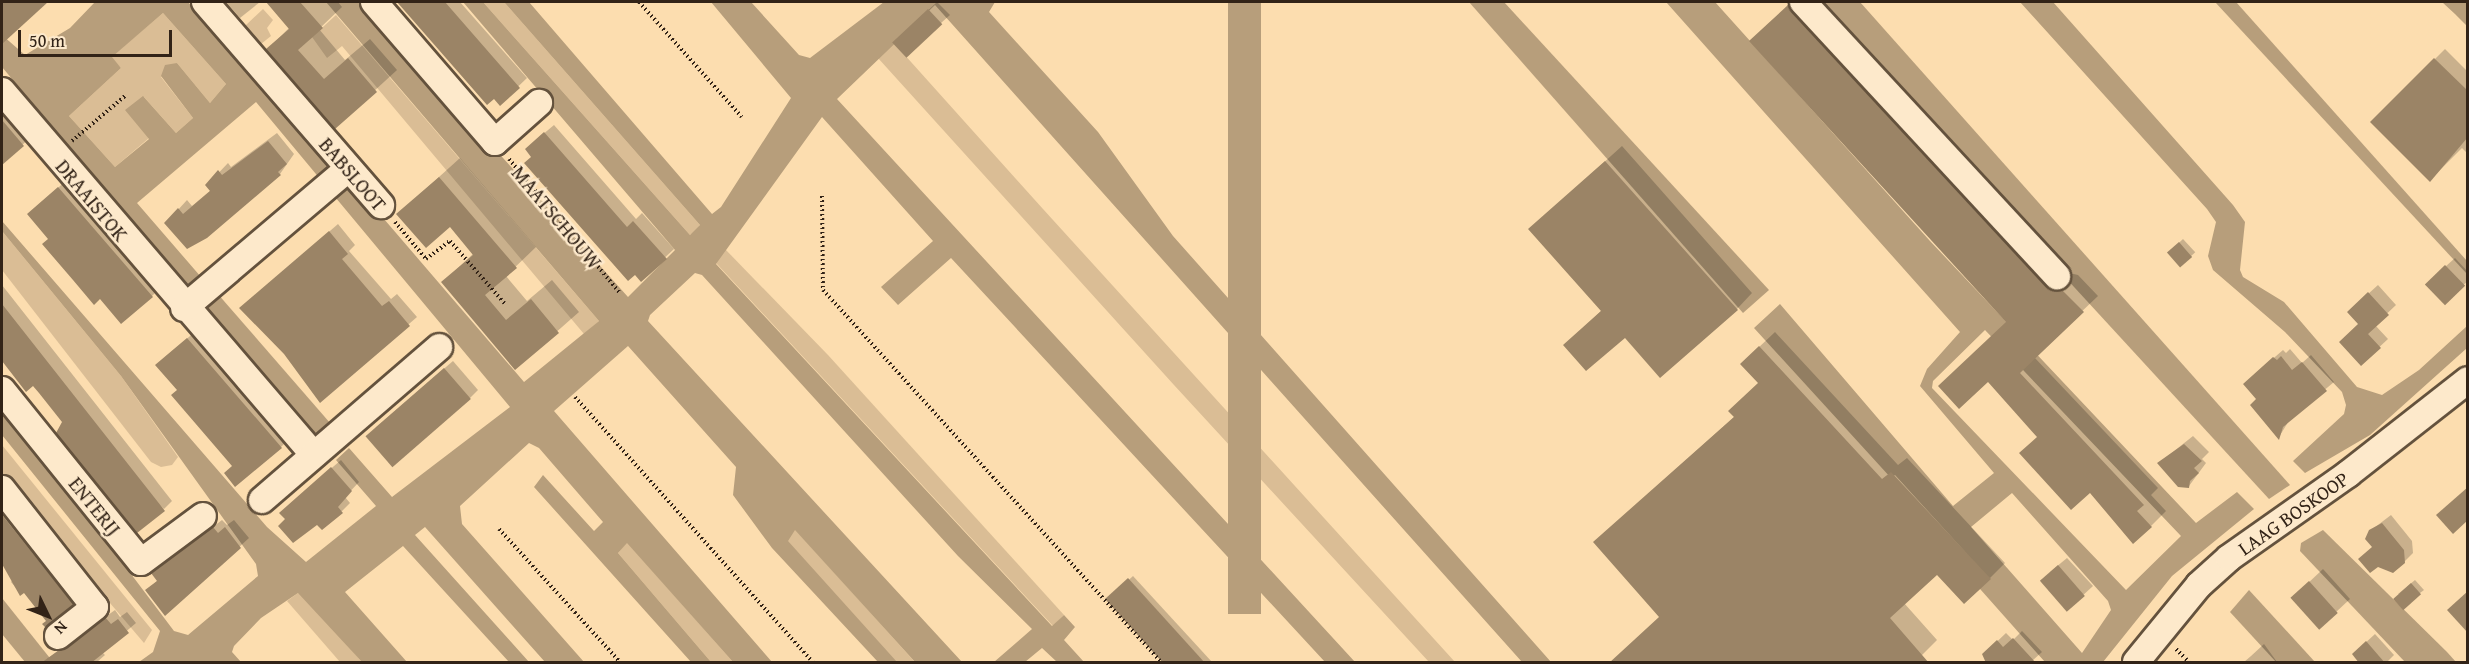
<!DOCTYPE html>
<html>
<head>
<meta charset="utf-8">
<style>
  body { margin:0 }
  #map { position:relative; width:2469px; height:664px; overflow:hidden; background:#fcddaf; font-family:"Gentium Book Plus",serif }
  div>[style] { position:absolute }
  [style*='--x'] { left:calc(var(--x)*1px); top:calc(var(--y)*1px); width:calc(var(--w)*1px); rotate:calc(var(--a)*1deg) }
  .green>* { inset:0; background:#dabd95; transform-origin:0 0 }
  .water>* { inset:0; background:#b79e7b; transform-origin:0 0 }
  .shadow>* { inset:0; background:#0003; transform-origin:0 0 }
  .building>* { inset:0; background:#9b8466; transform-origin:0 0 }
  .path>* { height:4px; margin-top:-2px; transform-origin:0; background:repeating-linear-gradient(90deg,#322317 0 1.5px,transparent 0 4.5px) }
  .roads { filter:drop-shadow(2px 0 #64523d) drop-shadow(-2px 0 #64523d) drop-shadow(0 2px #64523d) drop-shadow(0 -2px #64523d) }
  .minor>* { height:26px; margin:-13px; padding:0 13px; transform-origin:13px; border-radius:13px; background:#fde9cb }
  span { translate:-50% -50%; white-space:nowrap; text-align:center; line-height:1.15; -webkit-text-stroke:5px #fde9cb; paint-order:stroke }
  .street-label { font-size:20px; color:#322317 }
  .frame { position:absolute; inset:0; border:3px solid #322317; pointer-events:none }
  .north { position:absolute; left:18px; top:586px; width:60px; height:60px; -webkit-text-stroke:4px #fde9cb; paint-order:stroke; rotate:133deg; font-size:16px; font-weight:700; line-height:24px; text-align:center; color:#322317 }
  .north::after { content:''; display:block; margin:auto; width:21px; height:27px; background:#322317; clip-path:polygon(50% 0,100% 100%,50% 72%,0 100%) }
  .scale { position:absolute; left:18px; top:30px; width:154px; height:27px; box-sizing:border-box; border:3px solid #322317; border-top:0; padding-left:8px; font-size:18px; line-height:21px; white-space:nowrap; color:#322317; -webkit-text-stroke:4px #fde9cb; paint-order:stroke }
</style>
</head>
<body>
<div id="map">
  <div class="green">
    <i style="clip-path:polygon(483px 2px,504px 2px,700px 225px,696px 231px,690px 235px)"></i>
    <i style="clip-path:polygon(263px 9px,273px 20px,267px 28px,271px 36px,261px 44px,245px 26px)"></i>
    <i style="clip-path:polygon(163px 13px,226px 84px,210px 103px,177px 63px,161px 77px,193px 118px,176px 133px,144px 97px,149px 138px,115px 167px,69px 116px,121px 68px,111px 57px)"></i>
    <i style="clip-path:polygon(336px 15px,599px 321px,584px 334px,342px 46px,327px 58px,312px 37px)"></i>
    <i style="clip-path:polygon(894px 43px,1043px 209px,1455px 662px,1429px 662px,1174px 385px,878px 58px)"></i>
    <i style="clip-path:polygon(2px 231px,121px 376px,178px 457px,172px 465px,161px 467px,151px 462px,2px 270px)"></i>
    <i style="clip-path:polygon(725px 249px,828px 355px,1064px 615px,1053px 626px,716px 263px)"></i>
    <i style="clip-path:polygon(2px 445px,152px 630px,144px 643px,2px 476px)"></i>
    <i style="left:795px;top:529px;width:179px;height:14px;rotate:48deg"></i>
    <i style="clip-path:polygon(627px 542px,733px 662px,711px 662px,618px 553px)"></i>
    <i style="clip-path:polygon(298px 593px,303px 594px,362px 662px,340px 662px,287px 601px)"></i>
  </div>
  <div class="water">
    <i style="clip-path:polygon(evenodd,95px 2px,188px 2px,384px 219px,524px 382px,599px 321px,326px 2px,363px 2px,628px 297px,675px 250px,463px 2px,483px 2px,690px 235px,700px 225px,504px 2px,529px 2px,712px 214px,721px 207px,791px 98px,711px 2px,751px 2px,799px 55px,810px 58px,884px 2px,995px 2px,989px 12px,1098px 132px,1173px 236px,1551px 662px,1522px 662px,935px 5px,837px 99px,1355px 662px,1325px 662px,951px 258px,898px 305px,881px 287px,933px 241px,822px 117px,716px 264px,1052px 626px,1064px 615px,1075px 627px,1064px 640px,1084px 662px,1057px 662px,1042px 648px,1025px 662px,994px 662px,1032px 629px,958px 556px,702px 275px,695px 273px,650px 315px,648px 321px,962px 662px,915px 662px,795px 530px,788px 541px,897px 662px,878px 662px,772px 548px,733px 495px,736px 467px,628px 346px,554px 411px,772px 662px,733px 662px,627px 543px,618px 553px,711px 662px,691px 662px,534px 487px,543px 475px,594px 531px,603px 522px,539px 448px,529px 443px,460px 506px,462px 524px,584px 662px,545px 662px,425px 527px,415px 535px,529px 662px,509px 662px,403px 546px,345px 592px,407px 662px,362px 662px,298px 593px,261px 618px,234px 646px,232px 652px,241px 662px,139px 662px,153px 652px,160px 631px,2px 435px,2px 403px,174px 631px,188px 635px,258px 576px,256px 564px,121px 376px,2px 231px,2px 221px,267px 527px,306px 562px,376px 506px,336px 460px,349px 448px,392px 497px,510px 407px,256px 102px,137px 203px,201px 277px,187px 288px,2px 67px,2px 35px,25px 55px,70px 28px,95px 2px,163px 13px,226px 84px,210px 103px,177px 63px,165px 65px,161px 76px,193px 118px,176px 133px,143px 96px,125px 110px,149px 139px,115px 167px,69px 116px,121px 68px,112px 57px,163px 13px)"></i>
    <i style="left:1228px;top:2px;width:33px;height:612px"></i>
    <i style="clip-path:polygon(1469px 2px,1504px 2px,1769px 290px,1743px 313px)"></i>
    <i style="clip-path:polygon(evenodd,1666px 2px,1715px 2px,1930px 241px,2196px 523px,2237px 492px,2254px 509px,2172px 576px,2103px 662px,2045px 662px,1957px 563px,1967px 554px,1895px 475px,1891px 478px,1754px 328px,1780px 304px,1953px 506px,1994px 473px,1920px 386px,1927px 369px,1960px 332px,1666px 2px,1985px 330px,2181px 536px,2126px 590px,1932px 388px,1933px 381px,1985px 330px,1666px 2px,2012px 493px,2108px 601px,2111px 610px,2082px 653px,1971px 527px,2012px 493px)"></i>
    <i style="clip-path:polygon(1812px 2px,1860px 2px,2290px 485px,2269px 499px)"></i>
    <i style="clip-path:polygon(2020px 2px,2053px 2px,2233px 205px,2245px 222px,2240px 270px,2243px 277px,2284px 302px,2357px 387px,2382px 395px,2419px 370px,2467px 326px,2467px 348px,2370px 435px,2305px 473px,2293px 461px,2344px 414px,2346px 405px,2342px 392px,2285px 332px,2213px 270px,2208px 256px,2216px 222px,2207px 209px)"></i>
    <i style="clip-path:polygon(2215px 2px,2236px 2px,2467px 261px,2467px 274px)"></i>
    <i style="clip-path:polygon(2442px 2px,2467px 2px,2467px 26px,2455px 14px)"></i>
    <i style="left:217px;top:293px;width:175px;height:20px;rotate:49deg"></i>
    <i style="clip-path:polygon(2323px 530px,2447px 652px,2456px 662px,2405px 662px,2300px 551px,2301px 543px)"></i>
    <i style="clip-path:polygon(2249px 590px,2315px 662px,2276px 662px,2230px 612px)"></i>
    <i style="clip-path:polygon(2px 598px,53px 662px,25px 662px,2px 634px)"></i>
  </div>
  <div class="shadow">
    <i style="clip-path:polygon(2px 2px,46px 2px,7px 37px,2px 31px)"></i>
    <i style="clip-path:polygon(226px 2px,260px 2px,240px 18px)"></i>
    <i style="clip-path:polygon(268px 2px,338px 2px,342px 7px,319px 29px,345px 60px,370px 39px,397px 70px,335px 127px,268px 49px,290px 27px)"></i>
    <i style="clip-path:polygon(399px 2px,460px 2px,527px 78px,500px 104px,494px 97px,487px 103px)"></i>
    <i style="clip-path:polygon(937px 2px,950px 15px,941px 23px,903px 34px)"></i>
    <i style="clip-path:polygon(1793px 2px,2061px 271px,2078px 275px,2098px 296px,2034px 357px,2158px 488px,2151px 495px,2166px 511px,2151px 526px,2090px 490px,1988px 380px,2008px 322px,1766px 26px)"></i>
    <i style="clip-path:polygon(2445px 49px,2468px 72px,2468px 154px,2462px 148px,2430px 180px,2372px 122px)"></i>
    <i style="clip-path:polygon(2px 102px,31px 137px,2px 163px)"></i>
    <i style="clip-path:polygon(554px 125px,636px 219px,642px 213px,674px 249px,641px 280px,533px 156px,535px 141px)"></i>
    <i style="clip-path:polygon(277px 133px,294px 154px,280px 174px,166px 223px,187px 200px,192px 206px,211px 190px,207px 185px,228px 163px,231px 167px)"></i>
    <i style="clip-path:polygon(1622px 146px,1752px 293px,1737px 309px,1625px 336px,1565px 345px,1602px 310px,1530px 229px)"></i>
    <i style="clip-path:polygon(460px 158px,536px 247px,506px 276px,527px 301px,552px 280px,579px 312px,519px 365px,443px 282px,474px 253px,450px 225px,398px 214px)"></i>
    <i style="clip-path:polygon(67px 180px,160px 288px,152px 296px,100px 297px,49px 239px,37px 206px)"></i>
    <i style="clip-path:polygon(338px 224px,355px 245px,349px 251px,391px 299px,397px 294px,417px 317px,320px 401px,249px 301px)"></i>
    <i style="left:2183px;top:239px;width:18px;height:19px;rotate:47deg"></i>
    <i style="clip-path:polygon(2455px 258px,2468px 272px,2468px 281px,2443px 303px,2435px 276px)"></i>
    <i style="clip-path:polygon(2px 285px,172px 501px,164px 509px,63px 422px,33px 384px,26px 390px,2px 359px)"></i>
    <i style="clip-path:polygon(2378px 285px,2396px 305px,2375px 325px,2388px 339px,2361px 364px,2357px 304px)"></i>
    <i style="clip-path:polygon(196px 331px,289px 439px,281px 447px,234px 465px,178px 390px,165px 357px)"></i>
    <i style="clip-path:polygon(1775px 332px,1898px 465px,1907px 458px,2005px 563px,1990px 578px,1937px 573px,1904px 603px,1937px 640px,1922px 655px,1661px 616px,1595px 542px,1735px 416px,1760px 383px,1757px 349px)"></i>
    <i style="clip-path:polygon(2290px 349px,2302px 363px,2311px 355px,2334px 382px,2290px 419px,2279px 437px,2253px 376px,2283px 350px,2286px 353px)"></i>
    <i style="clip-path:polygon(453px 361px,478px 390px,470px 398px,375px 428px)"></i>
    <i style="clip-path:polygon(2193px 436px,2209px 452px,2202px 459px,2206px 463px,2189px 486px,2159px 463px)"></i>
    <i style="clip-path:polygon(341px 460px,359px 482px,345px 497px,350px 503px,342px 511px,287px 519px,290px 504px)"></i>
    <i style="clip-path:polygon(2px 496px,81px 595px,73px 604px,25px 591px,21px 594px,11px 582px,14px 578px,2px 562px)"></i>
    <i style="clip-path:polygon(2391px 515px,2412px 541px,2413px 553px,2404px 562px,2373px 546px,2370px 531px)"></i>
    <i style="clip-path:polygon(222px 520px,227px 525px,234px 520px,249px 538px,166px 614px,147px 591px,158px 580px,153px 573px)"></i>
    <i style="clip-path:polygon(2067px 558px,2093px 586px,2068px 609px,2050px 572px)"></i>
    <i style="clip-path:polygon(2323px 569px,2350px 599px,2320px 627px,2306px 585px)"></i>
    <i style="clip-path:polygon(1133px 576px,1212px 662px,1165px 662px,1107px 600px)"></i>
    <i style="clip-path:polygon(2415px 580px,2424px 590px,2420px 593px,2398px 594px)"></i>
    <i style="clip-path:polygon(115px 610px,120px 617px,127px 612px,136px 623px,102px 652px,105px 655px,97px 662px,50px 662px,47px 659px)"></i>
    <i style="clip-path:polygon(2022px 631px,2042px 652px,2031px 662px,1984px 654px,2006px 633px,2013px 640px)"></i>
    <i style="clip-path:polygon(2375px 634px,2394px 655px,2387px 662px,2361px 662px,2362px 646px)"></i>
    <i style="clip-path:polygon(2264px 644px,2277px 662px,2244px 662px,2251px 656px)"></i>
  </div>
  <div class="building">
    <i style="clip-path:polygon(2px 2px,48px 2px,2px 44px)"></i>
    <i style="clip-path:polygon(266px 2px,300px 2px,323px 28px,298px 50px,324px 79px,348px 58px,377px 92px,335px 129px,266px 49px,289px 29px)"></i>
    <i style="clip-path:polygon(397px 2px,445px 2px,520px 88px,500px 106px,494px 99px,487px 105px)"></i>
    <i style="clip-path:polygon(1788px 5px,2046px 286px,2062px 290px,2084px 312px,2020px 373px,2144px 505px,2137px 511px,2152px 527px,2133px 544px,2090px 493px,2071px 510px,2019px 453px,2037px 437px,1988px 382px,1959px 409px,1938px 386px,2006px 322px,1749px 41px)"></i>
    <i style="left:928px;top:9px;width:21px;height:49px;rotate:47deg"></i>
    <i style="clip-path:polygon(2434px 58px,2468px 91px,2468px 137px,2430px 182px,2370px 122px)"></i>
    <i style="clip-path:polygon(2px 120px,24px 146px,2px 165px)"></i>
    <i style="clip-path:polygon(544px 132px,627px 227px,633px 221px,667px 259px,641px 282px,635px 275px,628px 281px,524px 163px,531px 157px,525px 149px)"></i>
    <i style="clip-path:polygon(268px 141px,287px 164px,278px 172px,281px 175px,207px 238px,187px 249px,164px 223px,178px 208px,183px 214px,210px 191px,205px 185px,218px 170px,222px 175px)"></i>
    <i style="clip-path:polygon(1605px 161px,1738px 310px,1660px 378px,1625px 338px,1586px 371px,1563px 345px,1601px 311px,1528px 229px)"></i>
    <i style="clip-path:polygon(439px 177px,517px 268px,485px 295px,506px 320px,531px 299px,559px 333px,515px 370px,441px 282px,473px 255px,450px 227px,426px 248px,396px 214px)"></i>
    <i style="clip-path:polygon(58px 187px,153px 297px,121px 324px,100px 299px,94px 305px,73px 280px,42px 244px,48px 239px,27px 214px)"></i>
    <i style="clip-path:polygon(329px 231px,348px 254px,342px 259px,382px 306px,389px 301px,410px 326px,320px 403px,284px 354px,239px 308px)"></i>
    <i style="left:2179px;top:242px;width:20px;height:16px;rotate:49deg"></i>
    <i style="left:2445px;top:265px;width:29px;height:28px;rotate:46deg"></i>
    <i style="clip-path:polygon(2368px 292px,2389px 315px,2368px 334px,2381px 348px,2361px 366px,2339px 342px,2358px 324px,2347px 312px)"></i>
    <i style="clip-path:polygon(2px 304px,165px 511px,137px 533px,56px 433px,62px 422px,39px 393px,33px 386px,26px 392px,2px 361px)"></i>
    <i style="clip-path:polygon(187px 338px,282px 448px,235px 487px,224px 473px,232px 466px,171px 395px,177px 390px,155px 365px)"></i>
    <i style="clip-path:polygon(1759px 346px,1882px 479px,1891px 472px,1991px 579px,1964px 604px,1937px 575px,1890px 618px,1929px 663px,1609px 663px,1659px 617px,1593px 542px,1734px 417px,1728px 411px,1758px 383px,1740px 364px)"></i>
    <i style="clip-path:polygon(2281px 356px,2292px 370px,2302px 362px,2327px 391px,2283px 427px,2279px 440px,2250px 405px,2256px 399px,2243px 384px,2273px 357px,2277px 360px)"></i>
    <i style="left:444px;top:368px;width:41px;height:104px;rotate:49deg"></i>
    <i style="clip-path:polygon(2184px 444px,2202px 461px,2194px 468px,2199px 473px,2190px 481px,2189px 488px,2178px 487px,2157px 463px)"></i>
    <i style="clip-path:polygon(331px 467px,352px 491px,338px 507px,343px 513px,322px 530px,317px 525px,293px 543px,278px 526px,285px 519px,279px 513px)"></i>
    <i style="clip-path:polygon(2468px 487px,2468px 520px,2453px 534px,2436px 515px)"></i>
    <i style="clip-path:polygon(2px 515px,74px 605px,46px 628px,42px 624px,46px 621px,24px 593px,20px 596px,2px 564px)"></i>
    <i style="clip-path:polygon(2382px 523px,2404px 550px,2405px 563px,2393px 573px,2378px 567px,2370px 573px,2358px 559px,2372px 547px,2365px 539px,2369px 530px)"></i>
    <i style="clip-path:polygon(213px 527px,218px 533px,225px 527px,241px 548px,165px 616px,145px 590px,157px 581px,151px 573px)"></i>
    <i style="left:2058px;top:565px;width:41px;height:24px;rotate:49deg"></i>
    <i style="clip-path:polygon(1128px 578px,1205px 663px,1163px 663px,1105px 599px)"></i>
    <i style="left:2309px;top:581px;width:43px;height:25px;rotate:48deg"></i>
    <i style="left:2411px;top:583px;width:15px;height:24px;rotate:48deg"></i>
    <i style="clip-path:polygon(2468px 591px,2468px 633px,2447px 610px)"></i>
    <i style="clip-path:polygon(105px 617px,111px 624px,118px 619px,129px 633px,91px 663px,41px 663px)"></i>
    <i style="clip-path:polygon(2013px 638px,2036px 663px,1986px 663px,1982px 654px,1997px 640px,2003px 647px)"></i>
    <i style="clip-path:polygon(2366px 641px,2385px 663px,2359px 663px,2352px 654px)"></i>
  </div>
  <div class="path">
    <i style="--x:639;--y:2;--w:154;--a:48.2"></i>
    <i style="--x:72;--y:141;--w:71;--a:-40.4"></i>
    <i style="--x:509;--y:159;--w:173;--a:50.4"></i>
    <i style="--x:822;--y:196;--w:94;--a:89.4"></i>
    <i style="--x:823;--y:290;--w:503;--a:47.74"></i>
    <i style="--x:395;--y:222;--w:48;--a:50"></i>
    <i style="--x:426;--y:259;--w:30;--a:-37"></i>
    <i style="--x:450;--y:241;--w:85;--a:48.8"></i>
    <i style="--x:575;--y:397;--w:356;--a:48.1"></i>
    <i style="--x:499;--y:529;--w:180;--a:47.7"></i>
    <i style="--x:2176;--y:649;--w:18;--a:45"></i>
  </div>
  <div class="roads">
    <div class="minor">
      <i style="--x:205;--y:2;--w:269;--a:49.1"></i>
      <i style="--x:374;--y:2;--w:185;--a:49.2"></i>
      <i style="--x:495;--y:142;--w:59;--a:-41.6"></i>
      <i style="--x:1803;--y:2;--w:374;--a:47.2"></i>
      <i style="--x:2;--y:91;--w:479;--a:49.4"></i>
      <i style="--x:184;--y:308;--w:215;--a:-40.3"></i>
      <i style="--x:2;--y:390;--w:221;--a:51.1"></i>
      <i style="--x:141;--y:562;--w:77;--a:-36.6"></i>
      <i style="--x:2;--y:489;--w:150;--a:51.8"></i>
      <i style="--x:95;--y:607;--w:47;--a:141.9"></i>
      <i style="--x:262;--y:500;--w:234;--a:-40.8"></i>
      <i style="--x:2136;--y:662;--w:99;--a:-50.7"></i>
      <i style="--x:2199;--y:585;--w:40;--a:-42"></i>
      <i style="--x:2229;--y:558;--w:146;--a:-35.2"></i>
      <i style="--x:2348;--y:474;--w:152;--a:-38.1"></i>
    </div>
  </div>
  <div class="street-label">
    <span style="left:353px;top:174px;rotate:49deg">BABSLOOT</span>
    <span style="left:92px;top:200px;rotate:50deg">DRAAISTOK</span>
    <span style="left:557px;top:217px;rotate:50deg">MAATSCHOUW</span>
    <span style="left:95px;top:506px;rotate:51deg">ENTERIJ</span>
    <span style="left:2293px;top:513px;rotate:-35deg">LAAG BOSKOOP</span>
  </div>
  <div class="frame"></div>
  <div class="north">N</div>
  <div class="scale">50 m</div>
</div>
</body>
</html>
